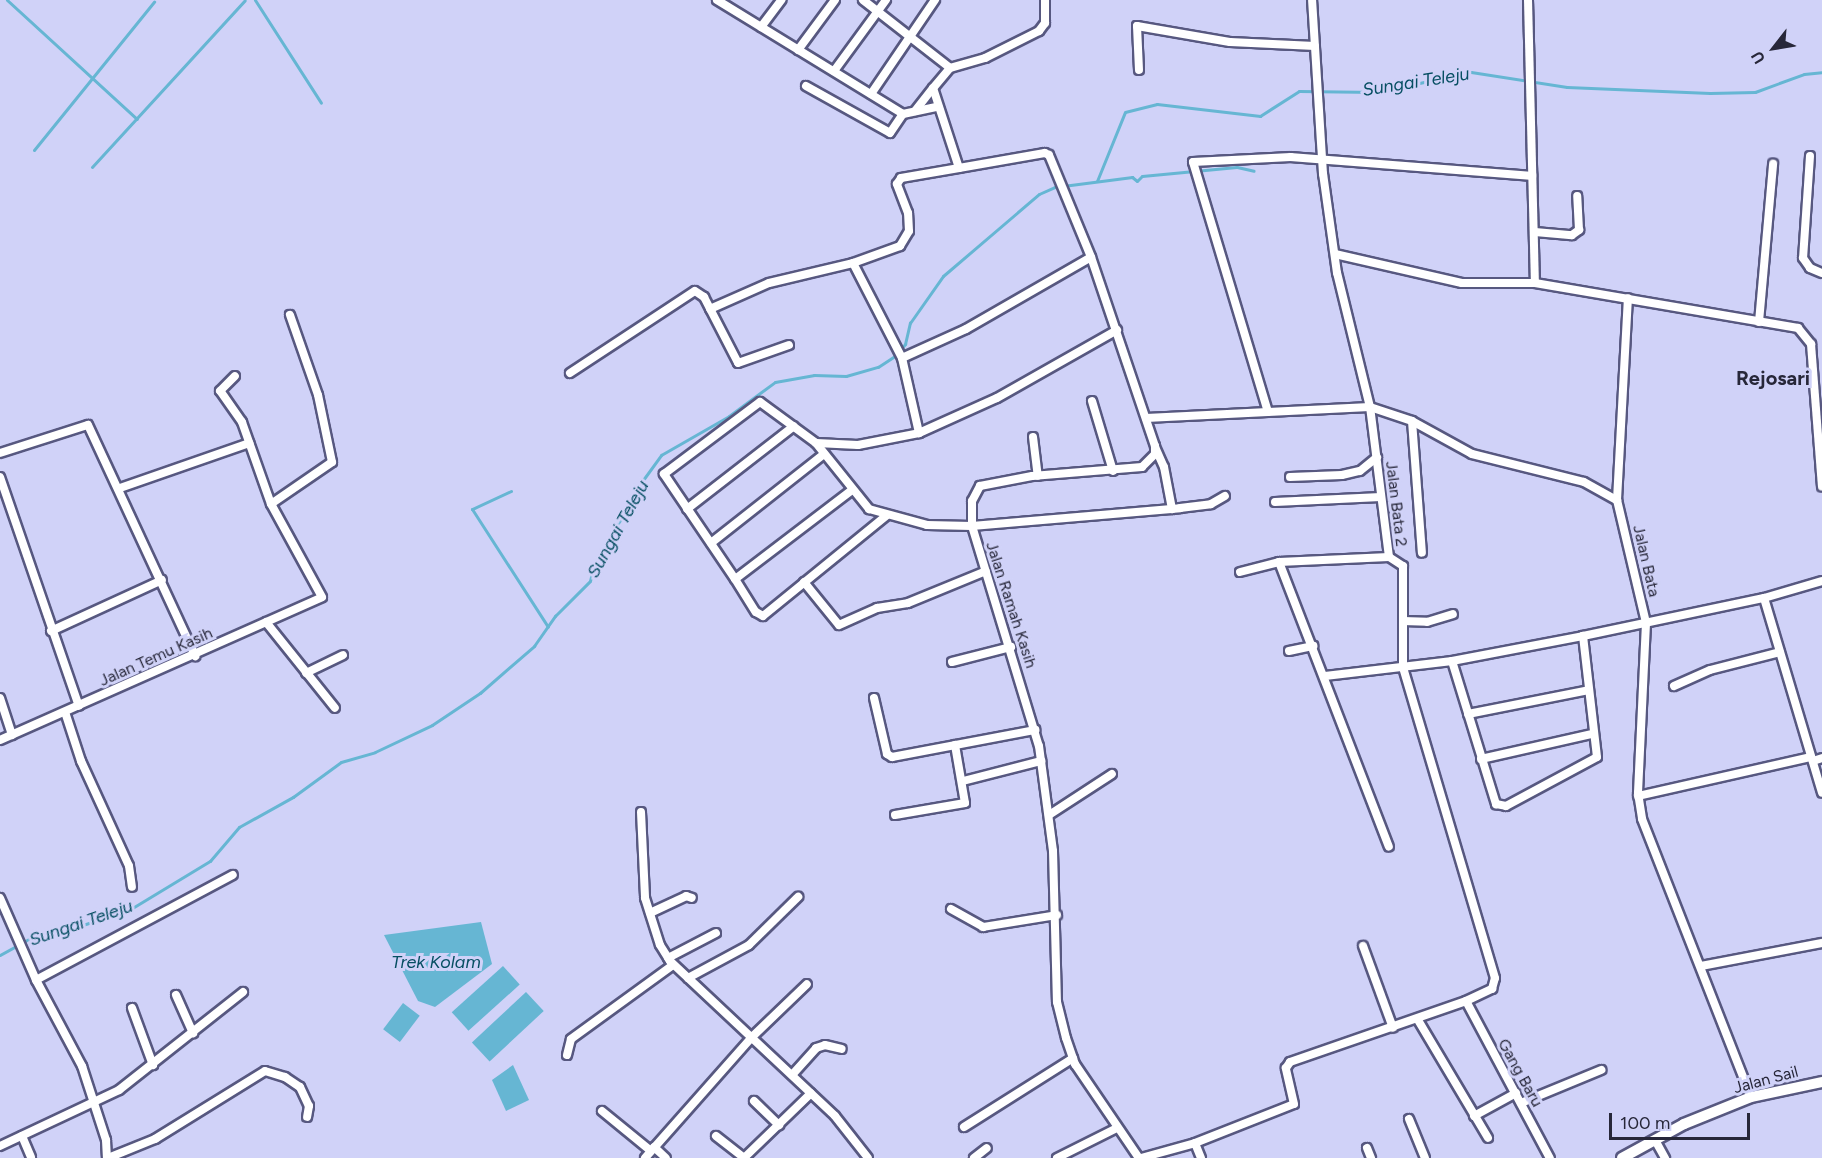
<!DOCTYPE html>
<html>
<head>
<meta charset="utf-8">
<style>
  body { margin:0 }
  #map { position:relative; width:1822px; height:1158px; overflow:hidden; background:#d0d2f8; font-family:Figtree,sans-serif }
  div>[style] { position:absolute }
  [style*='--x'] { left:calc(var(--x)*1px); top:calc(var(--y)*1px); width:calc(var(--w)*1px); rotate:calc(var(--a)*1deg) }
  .water>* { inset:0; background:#66b6d3; transform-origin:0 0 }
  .stream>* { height:3px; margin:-1.5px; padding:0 1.5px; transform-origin:1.5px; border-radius:1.5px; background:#66b6d3 }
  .roads { filter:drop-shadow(2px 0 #575880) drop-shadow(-2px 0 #575880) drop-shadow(0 2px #575880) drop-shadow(0 -2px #575880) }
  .street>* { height:8px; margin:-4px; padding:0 4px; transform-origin:4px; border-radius:4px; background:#fff }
  .secondary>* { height:10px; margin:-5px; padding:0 5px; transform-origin:5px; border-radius:5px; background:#fff }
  span { translate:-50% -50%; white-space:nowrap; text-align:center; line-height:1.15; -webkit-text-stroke:6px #d0d2f8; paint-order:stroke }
  .street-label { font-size:16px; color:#272739 }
  .water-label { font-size:18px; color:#064e62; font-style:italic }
  .quarter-label { font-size:20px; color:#272739; font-weight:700 }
  .north { position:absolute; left:1744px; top:18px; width:60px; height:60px; -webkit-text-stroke:4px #d0d2f8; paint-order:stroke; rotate:239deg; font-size:16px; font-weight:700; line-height:24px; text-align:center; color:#272739 }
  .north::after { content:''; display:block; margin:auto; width:21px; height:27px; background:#272739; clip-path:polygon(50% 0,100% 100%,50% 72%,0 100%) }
  .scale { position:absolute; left:1609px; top:1113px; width:141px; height:27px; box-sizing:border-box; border:3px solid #272739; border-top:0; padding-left:8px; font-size:18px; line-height:21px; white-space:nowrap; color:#272739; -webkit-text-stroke:4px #d0d2f8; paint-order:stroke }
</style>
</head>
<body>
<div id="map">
  <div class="water">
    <i style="clip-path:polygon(481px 922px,492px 964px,435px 1007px,418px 1001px,384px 935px)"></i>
    <i style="left:503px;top:966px;width:25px;height:69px;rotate:48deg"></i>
    <i style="left:526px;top:992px;width:26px;height:74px;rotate:47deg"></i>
    <i style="left:403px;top:1003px;width:21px;height:33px;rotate:37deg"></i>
    <i style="clip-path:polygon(513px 1065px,529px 1100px,506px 1111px,492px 1080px)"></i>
  </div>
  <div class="stream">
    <i style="--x:7;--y:0;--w:176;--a:42.5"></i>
    <i style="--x:255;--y:0;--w:122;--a:57.3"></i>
    <i style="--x:34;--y:150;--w:191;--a:-51"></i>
    <i style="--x:92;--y:167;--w:226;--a:-47.5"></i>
    <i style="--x:1097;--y:181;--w:74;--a:-67.9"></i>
    <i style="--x:1125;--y:112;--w:33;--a:-14"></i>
    <i style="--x:1157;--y:104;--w:104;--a:6.6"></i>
    <i style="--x:1260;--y:116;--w:46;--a:-32.7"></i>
    <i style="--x:1299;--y:91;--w:78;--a:0.7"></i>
    <i style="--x:1377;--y:92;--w:96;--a:-12"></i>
    <i style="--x:1471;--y:72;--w:97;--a:8.9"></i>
    <i style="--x:1567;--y:87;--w:143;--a:2.4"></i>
    <i style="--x:1710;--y:93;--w:45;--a:-1.3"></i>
    <i style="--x:1755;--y:92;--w:52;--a:-20.2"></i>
    <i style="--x:1804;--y:74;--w:18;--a:-6"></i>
    <i style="--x:511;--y:491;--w:43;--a:155.2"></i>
    <i style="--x:472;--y:509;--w:140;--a:57.2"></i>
    <i style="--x:0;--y:955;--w:33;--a:-29"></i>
    <i style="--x:29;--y:939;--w:36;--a:-13"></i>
    <i style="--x:64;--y:931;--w:68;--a:-17.9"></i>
    <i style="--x:129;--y:910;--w:95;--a:-31.2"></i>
    <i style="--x:210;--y:861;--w:45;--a:-49.5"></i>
    <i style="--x:239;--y:827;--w:62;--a:-29.1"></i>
    <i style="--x:293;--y:797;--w:59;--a:-36.1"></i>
    <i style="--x:341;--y:762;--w:35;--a:-16"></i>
    <i style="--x:375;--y:752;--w:63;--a:-25.3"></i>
    <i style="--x:432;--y:725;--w:58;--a:-33.7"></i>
    <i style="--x:480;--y:693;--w:72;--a:-41"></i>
    <i style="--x:534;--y:646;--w:37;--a:-55"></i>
    <i style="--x:555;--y:616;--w:49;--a:-45"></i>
    <i style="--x:590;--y:581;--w:18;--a:-77"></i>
    <i style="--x:594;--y:563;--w:21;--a:-49"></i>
    <i style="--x:608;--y:547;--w:16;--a:-76"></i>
    <i style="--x:612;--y:531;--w:49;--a:-53.4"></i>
    <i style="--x:641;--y:492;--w:12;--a:-81"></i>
    <i style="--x:643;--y:480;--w:31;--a:-54"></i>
    <i style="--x:661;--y:455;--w:78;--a:-29.8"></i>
    <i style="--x:729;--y:416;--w:57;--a:-36.5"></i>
    <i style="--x:775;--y:382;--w:40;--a:-10"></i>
    <i style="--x:814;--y:375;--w:32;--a:2"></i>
    <i style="--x:846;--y:376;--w:33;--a:-16"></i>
    <i style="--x:878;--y:367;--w:20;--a:-33"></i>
    <i style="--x:895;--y:356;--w:16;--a:-50"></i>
    <i style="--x:905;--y:344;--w:22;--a:-77"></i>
    <i style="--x:910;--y:323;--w:57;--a:-54.9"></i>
    <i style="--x:943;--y:276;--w:126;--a:-40.5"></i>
    <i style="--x:1039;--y:194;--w:17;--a:-24"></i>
    <i style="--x:1055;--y:187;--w:78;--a:-7.4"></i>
    <i style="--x:1132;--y:177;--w:6;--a:39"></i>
    <i style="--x:1137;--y:181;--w:7;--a:-45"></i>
    <i style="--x:1142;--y:176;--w:95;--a:-5.4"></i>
    <i style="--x:1237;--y:167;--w:17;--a:13"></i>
  </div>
  <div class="roads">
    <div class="street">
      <i style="--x:717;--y:0;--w:218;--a:31.5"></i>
      <i style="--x:903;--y:114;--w:35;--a:-12"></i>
      <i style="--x:863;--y:0;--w:110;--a:38"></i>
      <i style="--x:1045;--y:0;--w:23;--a:90"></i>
      <i style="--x:1045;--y:23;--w:10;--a:127"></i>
      <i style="--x:1039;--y:31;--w:60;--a:153.4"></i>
      <i style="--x:985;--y:58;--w:36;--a:164"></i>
      <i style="--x:950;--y:68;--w:26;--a:130"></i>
      <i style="--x:933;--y:88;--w:84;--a:72"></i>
      <i style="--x:959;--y:168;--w:87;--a:-9.9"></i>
      <i style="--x:1045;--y:153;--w:4;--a:27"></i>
      <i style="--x:1049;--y:155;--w:110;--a:67.6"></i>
      <i style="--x:1091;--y:257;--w:200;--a:71.3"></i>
      <i style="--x:1155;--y:446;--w:8;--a:90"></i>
      <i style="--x:1155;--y:454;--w:18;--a:135"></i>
      <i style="--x:1142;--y:467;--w:110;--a:175.3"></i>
      <i style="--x:1032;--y:476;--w:53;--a:169.1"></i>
      <i style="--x:980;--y:486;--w:17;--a:118"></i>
      <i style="--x:972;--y:501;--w:25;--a:90"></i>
      <i style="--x:972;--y:526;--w:230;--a:73.1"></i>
      <i style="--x:1039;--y:746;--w:106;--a:82.4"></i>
      <i style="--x:1053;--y:851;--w:151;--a:88.5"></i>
      <i style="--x:1057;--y:1002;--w:37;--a:76"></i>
      <i style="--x:1066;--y:1038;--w:28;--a:71"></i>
      <i style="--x:1075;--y:1064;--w:114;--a:55.8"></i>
      <i style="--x:1528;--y:0;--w:283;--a:88.6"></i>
      <i style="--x:761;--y:27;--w:34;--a:-53"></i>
      <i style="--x:798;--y:50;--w:62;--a:-53.5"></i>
      <i style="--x:1139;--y:70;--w:44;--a:-92.6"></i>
      <i style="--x:1137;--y:26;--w:94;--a:9.8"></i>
      <i style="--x:1230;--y:42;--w:85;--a:2.7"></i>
      <i style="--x:834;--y:71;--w:88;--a:-53.8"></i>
      <i style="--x:806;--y:86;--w:96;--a:29.2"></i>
      <i style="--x:890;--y:133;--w:23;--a:-56"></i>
      <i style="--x:871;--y:94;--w:114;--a:-55.8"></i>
      <i style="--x:915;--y:111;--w:29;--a:-52"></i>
      <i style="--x:1810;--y:156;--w:102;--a:93.9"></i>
      <i style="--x:1803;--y:258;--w:12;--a:55"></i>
      <i style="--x:1810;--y:268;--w:13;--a:23"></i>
      <i style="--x:1535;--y:232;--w:37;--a:5"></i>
      <i style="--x:1572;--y:235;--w:9;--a:-36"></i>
      <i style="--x:1579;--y:230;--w:34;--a:-93"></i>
      <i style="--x:1335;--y:254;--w:130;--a:12.9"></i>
      <i style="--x:1462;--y:283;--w:73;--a:0"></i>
      <i style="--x:1535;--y:283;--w:267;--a:9.7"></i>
      <i style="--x:1798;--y:328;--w:21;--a:51"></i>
      <i style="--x:1811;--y:344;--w:143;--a:85.6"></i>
      <i style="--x:853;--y:263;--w:107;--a:62.7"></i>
      <i style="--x:902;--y:358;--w:77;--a:77.2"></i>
      <i style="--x:710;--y:309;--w:64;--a:-23.8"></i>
      <i style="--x:769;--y:283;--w:86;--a:-13.4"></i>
      <i style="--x:853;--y:263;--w:50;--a:-19.9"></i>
      <i style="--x:900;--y:246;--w:17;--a:-59"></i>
      <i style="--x:909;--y:231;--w:18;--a:-93"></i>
      <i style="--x:908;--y:213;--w:31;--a:-111"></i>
      <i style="--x:897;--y:184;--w:7;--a:-56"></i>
      <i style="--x:901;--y:178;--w:59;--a:-9.8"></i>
      <i style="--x:1759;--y:322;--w:159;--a:-84.9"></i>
      <i style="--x:902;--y:358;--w:70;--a:-24.4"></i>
      <i style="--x:966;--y:329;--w:144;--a:-29.9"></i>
      <i style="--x:570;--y:373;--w:149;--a:-33.3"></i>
      <i style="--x:695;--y:291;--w:11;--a:34"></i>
      <i style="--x:704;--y:297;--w:74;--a:62.7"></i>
      <i style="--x:738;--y:363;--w:54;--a:-19.4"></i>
      <i style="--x:1092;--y:401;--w:73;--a:73.3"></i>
      <i style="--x:1268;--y:412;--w:261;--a:-106.7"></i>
      <i style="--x:1193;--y:162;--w:98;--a:-2.9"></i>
      <i style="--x:1291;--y:157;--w:242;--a:4.5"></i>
      <i style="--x:1146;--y:418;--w:224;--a:-2.8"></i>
      <i style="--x:1370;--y:407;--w:44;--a:18.4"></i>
      <i style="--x:1412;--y:421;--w:68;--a:28.8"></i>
      <i style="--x:1472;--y:454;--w:115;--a:14"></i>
      <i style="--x:1584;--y:482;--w:38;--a:29"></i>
      <i style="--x:1617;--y:500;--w:126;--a:76.7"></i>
      <i style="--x:1646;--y:623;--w:170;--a:92.7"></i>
      <i style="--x:1638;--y:793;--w:26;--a:81"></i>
      <i style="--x:1642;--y:819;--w:299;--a:68.6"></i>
      <i style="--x:1412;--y:421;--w:132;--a:85.7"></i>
      <i style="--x:1033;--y:437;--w:39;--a:83"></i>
      <i style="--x:816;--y:443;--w:42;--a:2.7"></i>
      <i style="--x:858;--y:445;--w:62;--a:-11.1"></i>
      <i style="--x:919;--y:433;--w:85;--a:-24.2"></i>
      <i style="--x:997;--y:398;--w:138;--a:-29.5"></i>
      <i style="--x:1155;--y:447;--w:22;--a:66"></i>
      <i style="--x:1164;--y:467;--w:43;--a:79.2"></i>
      <i style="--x:0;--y:453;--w:92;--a:-17.7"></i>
      <i style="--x:88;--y:425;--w:255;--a:65.1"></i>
      <i style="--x:0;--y:477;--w:242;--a:71"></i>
      <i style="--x:1290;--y:477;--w:52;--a:-2.2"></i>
      <i style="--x:1342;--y:475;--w:18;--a:-13"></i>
      <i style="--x:1360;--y:471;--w:22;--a:-39"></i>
      <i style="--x:120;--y:488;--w:137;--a:-19.2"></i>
      <i style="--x:852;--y:490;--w:147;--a:142.7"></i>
      <i style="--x:735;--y:579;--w:127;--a:-124.1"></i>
      <i style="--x:664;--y:474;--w:120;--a:-36.9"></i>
      <i style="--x:760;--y:402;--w:69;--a:36.2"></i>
      <i style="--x:816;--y:443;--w:85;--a:51.2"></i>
      <i style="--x:869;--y:509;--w:60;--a:15.4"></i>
      <i style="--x:927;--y:525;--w:45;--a:1.3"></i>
      <i style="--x:972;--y:526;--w:209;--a:-4.9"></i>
      <i style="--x:1180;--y:508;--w:31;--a:-7"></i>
      <i style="--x:1211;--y:504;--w:16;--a:-30"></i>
      <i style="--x:1617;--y:500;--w:202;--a:-86.9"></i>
      <i style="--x:1275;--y:502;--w:106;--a:-2.7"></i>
      <i style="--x:271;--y:504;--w:74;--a:-34.5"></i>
      <i style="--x:332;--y:462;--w:68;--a:-101.8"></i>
      <i style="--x:318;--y:395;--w:85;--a:-109.3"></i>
      <i style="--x:687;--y:509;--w:135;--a:-37.8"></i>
      <i style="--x:711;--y:543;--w:144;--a:-38.2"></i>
      <i style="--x:1279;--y:562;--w:305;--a:68.9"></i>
      <i style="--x:1240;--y:572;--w:40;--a:-14.4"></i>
      <i style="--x:1279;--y:562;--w:110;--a:-2.6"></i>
      <i style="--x:735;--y:579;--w:39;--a:58"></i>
      <i style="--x:756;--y:612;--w:8;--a:30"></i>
      <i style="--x:763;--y:616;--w:159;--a:-39.1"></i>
      <i style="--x:804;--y:582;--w:55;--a:50.9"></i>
      <i style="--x:839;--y:625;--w:42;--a:-24.1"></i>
      <i style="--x:877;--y:608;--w:31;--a:-9"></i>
      <i style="--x:908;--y:603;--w:84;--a:-22.3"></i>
      <i style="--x:1764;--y:598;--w:203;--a:73.4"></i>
      <i style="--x:1403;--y:621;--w:24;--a:2"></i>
      <i style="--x:1427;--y:622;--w:27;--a:-17"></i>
      <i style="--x:266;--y:622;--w:110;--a:51.3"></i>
      <i style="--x:51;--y:631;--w:122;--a:-24.7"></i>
      <i style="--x:1289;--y:651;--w:25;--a:-12"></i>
      <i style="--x:1452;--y:661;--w:150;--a:72.9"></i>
      <i style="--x:1496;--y:804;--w:10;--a:11"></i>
      <i style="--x:1506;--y:806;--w:103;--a:-28.3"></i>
      <i style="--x:1597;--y:757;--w:122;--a:-96.6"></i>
      <i style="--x:952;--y:662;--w:61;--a:-14.3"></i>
      <i style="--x:306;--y:673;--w:41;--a:-25.9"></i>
      <i style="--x:1325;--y:676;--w:128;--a:-6.7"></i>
      <i style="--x:1452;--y:661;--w:133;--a:-10.8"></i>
      <i style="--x:1583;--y:636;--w:185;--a:-11.9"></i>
      <i style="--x:1764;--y:598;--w:60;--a:-16.3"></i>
      <i style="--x:1674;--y:686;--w:39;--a:-24"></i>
      <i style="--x:1710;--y:670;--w:72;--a:-14.4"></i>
      <i style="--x:0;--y:698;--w:39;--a:72"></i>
      <i style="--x:874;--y:698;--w:57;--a:76.9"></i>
      <i style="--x:887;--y:754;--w:6;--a:31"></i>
      <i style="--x:892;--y:757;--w:146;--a:-10.7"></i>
      <i style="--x:65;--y:712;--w:52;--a:71.9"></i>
      <i style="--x:81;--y:761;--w:115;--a:65.4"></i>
      <i style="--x:129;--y:866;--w:21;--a:82"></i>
      <i style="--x:1468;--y:714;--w:123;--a:-11.2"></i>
      <i style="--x:0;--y:740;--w:352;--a:-23.9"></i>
      <i style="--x:322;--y:597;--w:106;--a:-118.7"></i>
      <i style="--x:271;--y:504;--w:87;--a:-109.5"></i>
      <i style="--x:242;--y:422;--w:38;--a:-125"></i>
      <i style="--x:220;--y:391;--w:21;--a:-45"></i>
      <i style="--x:1481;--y:759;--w:114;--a:-12.7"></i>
      <i style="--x:1813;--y:761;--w:9;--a:-18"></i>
      <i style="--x:963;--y:781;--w:81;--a:-14.4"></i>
      <i style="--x:1638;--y:796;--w:177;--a:-12.7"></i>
      <i style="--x:641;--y:812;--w:86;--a:87.3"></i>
      <i style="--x:645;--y:898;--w:49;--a:72.3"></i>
      <i style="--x:660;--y:945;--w:19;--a:58"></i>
      <i style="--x:670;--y:961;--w:226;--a:43.2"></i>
      <i style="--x:835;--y:1116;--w:53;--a:51.8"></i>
      <i style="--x:895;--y:815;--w:71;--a:-9.7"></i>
      <i style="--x:965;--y:803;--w:59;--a:-99.8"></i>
      <i style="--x:1049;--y:815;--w:75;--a:-33.1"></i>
      <i style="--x:0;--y:898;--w:90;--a:66.3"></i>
      <i style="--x:36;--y:980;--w:98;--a:61.9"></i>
      <i style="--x:82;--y:1066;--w:78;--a:72"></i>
      <i style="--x:106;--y:1140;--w:18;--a:87"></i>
      <i style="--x:951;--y:909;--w:37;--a:29"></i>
      <i style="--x:983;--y:927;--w:75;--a:-9.2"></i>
      <i style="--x:650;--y:913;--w:40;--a:-25"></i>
      <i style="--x:686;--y:896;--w:6;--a:18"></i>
      <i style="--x:1363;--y:946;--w:87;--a:69.9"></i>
      <i style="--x:668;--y:958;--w:54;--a:-27.5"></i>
      <i style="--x:1701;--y:966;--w:123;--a:-10.8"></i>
      <i style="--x:688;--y:978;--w:69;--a:-28.4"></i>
      <i style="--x:749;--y:945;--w:69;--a:-44.4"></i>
      <i style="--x:36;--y:980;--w:223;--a:-28.1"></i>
      <i style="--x:176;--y:995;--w:42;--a:65.9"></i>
      <i style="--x:1466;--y:1001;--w:178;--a:61.9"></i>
      <i style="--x:132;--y:1008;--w:61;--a:69.8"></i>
      <i style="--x:1418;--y:1020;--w:137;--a:59.3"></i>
      <i style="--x:567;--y:1055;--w:16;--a:-76"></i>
      <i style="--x:571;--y:1039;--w:126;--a:-36"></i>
      <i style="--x:792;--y:1075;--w:36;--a:-48"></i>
      <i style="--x:816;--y:1048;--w:9;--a:-18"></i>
      <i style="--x:825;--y:1045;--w:17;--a:13"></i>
      <i style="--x:754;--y:1101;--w:35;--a:44"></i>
      <i style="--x:1521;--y:1103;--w:87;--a:-22.4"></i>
      <i style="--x:602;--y:1111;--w:63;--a:39.2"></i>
      <i style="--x:1474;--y:1116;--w:48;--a:-28.7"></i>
      <i style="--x:1409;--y:1119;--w:42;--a:67.7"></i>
      <i style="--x:964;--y:1127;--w:129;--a:-32.3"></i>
      <i style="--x:22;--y:1136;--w:23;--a:67"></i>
      <i style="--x:716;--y:1136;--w:36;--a:38"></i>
      <i style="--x:744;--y:1158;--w:93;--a:-44.1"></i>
      <i style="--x:1655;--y:1140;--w:21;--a:61"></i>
      <i style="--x:0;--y:1146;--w:132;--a:-25.2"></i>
      <i style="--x:119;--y:1090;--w:158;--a:-38.3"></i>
      <i style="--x:654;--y:1147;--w:16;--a:43"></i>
      <i style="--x:1367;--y:1148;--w:11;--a:68"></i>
      <i style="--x:108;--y:1158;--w:51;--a:-22"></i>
      <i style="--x:155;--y:1139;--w:129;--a:-31.7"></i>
      <i style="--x:265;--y:1071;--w:21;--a:17"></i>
      <i style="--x:285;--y:1077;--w:18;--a:34"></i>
      <i style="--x:300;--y:1087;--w:21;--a:65"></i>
      <i style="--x:309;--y:1106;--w:11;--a:100"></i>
      <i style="--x:645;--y:1158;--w:162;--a:-48.5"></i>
      <i style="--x:752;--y:1037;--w:76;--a:-43.9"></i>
      <i style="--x:974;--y:1158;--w:16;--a:-38"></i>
      <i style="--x:1057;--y:1158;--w:67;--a:-26.6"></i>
      <i style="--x:1141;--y:1158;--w:56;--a:-15.5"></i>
      <i style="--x:1201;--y:1158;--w:16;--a:-112"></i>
      <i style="--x:1195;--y:1143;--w:106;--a:-21.5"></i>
      <i style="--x:1294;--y:1104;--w:37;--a:-103"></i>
      <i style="--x:1286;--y:1068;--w:7;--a:-56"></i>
      <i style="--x:1290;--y:1062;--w:186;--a:-19.1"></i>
      <i style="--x:1466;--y:1001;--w:29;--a:-25"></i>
      <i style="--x:1492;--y:989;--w:11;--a:-75"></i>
      <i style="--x:1495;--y:978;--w:324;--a:-106.5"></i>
      <i style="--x:1403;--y:667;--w:101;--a:-90"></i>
      <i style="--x:1403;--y:566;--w:17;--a:-147"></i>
      <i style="--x:1389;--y:557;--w:151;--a:-97.2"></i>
      <i style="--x:1370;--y:407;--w:138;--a:-103.8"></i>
      <i style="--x:1337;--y:273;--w:100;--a:-98"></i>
      <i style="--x:1323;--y:174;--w:174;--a:-93.6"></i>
    </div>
    <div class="secondary">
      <i style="--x:1622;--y:1158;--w:71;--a:-28.7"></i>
      <i style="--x:1684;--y:1124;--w:72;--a:-21.9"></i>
      <i style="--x:1751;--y:1097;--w:73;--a:-11.9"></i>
    </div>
  </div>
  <div class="street-label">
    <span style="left:1396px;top:504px;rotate:83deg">Jalan Bata 2</span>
    <span style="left:1646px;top:561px;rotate:77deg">Jalan Bata</span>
    <span style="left:1011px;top:605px;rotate:72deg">Jalan Ramah Kasih</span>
    <span style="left:156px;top:657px;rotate:-24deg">Jalan Temu Kasih</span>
    <span style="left:1520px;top:1073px;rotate:61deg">Gang Baru</span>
    <span style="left:1766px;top:1080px;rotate:-15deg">Jalan Sail</span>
  </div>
  <div class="water-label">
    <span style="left:1416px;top:82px;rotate:-9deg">Sungai Teleju</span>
    <span style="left:618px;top:529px;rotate:-61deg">Sungai Teleju</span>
    <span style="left:81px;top:923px;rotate:-19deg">Sungai Teleju</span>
    <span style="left:436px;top:962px">Trek Kolam</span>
  </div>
  <div class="quarter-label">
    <span style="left:1773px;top:378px">Rejosari</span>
  </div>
  <div class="north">U</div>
  <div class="scale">100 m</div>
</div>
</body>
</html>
